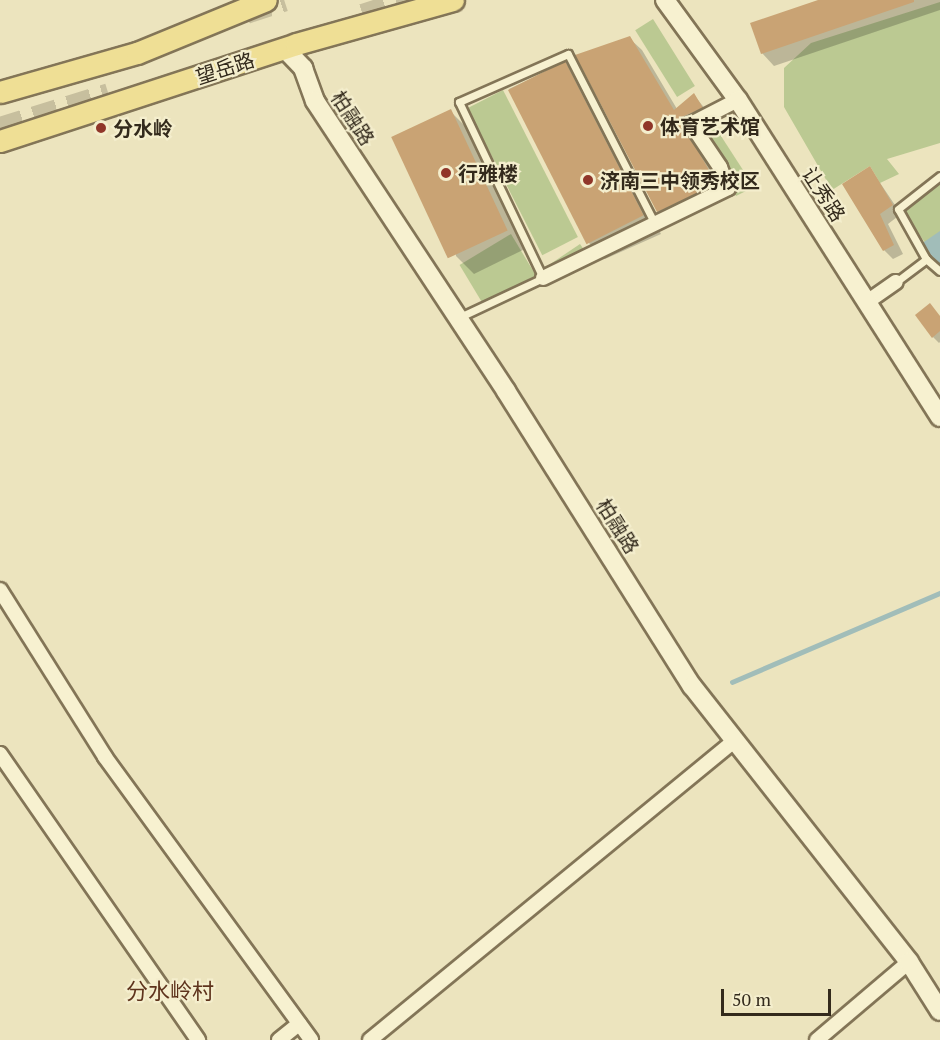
<!DOCTYPE html>
<html>
<head>
<meta charset="utf-8">
<style>
  body { margin:0 }
  #map { position:relative; width:940px; height:1040px; overflow:hidden; background:#ece4be; font-family:"PT Serif","Noto Sans SC",serif }
  div>[style] { position:absolute }
  [style*='--x'] { left:calc(var(--x)*1px); top:calc(var(--y)*1px); width:calc(var(--w)*1px); rotate:calc(var(--a)*1deg) }
  .green>* { inset:0; background:#bbc992; transform-origin:0 0 }
  .water>* { inset:0; background:#a1bdb9 }
  .shadow>* { inset:0; background:#0003 }
  .stream>* { height:4.5px; margin:-2.25px; padding:0 2.25px; transform-origin:2.25px; border-radius:2.25px; background:#a1bdb9 }
  .building>* { inset:0; background:#c9a374; transform-origin:0 0 }
  .highway-tunnel>* { height:24px; margin-top:-12px; transform-origin:0; background:repeating-linear-gradient(90deg,#c7bf9e 0 24px,transparent 0 36px) }
  .roads { filter:drop-shadow(2px 0 #837557) drop-shadow(-2px 0 #837557) drop-shadow(0 2px #837557) drop-shadow(0 -2px #837557) }
  .lane>* { height:7px; margin:-3.5px; padding:0 3.5px; transform-origin:3.5px; border-radius:3.5px; background:#f7f1d0 }
  .street>* { height:14px; margin:-7px; padding:0 7px; transform-origin:7px; border-radius:7px; background:#f7f1d0 }
  .secondary>* { height:18px; margin:-9px; padding:0 9px; transform-origin:9px; border-radius:9px; background:#f7f1d0 }
  .primary>* { height:21px; margin:-10.5px; padding:0 10.5px; transform-origin:10.5px; border-radius:10.5px; background:#efdf95 }
  .dots>* { width:16px; height:16px; translate:-50% -50%; box-sizing:border-box; border:3px solid #f4eecd; border-radius:50% }
  span { translate:-50% -50%; white-space:nowrap; text-align:center; line-height:1.15; -webkit-text-stroke:4.5px #f4eecd; paint-order:stroke }
  .street-label { font-size:20px; color:#332a1c }
  .poi-label { font-size:20px; color:#332a1c; font-weight:700 }
  .left { translate:0 -50%; text-align:left }
  .quarter-label { font-size:22px; color:#5e331c }
  .scale { position:absolute; left:721px; top:989px; width:110px; height:27px; box-sizing:border-box; border:3px solid #332a1c; border-top:0; padding-left:8px; font-size:18px; line-height:21px; white-space:nowrap; color:#332a1c; -webkit-text-stroke:4px #f4eecd; paint-order:stroke }
</style>
</head>
<body>
<div id="map">
  <div class="green">
    <i style="clip-path:polygon(940px 2px,940px 143px,887px 159px,899px 174px,880px 183px,870px 166px,832px 190px,784px 107px,784px 68px,811px 43px)"></i>
    <i style="left:653px;top:19px;width:79px;height:21px;rotate:58deg"></i>
    <i style="left:503px;top:90px;width:165px;height:40px;rotate:63deg"></i>
    <i style="clip-path:polygon(710px 119px,754px 187px,736px 196px,700px 124px)"></i>
    <i style="clip-path:polygon(940px 183px,940px 263px,902px 211px)"></i>
    <i style="left:511px;top:234px;width:49px;height:60px;rotate:59deg"></i>
    <i style="left:580px;top:244px;width:11px;height:43px;rotate:56deg"></i>
  </div>
  <div class="water">
    <i style="clip-path:polygon(940px 231px,940px 266px,921px 244px)"></i>
  </div>
  <div class="shadow">
    <i style="clip-path:polygon(823px 0,940px 0,940px 10px,774px 66px,762px 53px)"></i>
    <i style="clip-path:polygon(629px 38px,642px 50px,677px 109px,694px 95px,714px 120px,690px 130px,728px 196px,671px 224px,659px 211px,577px 56px)"></i>
    <i style="clip-path:polygon(565px 63px,583px 81px,661px 234px,605px 259px,586px 240px,509px 89px)"></i>
    <i style="clip-path:polygon(450px 111px,469px 130px,525px 249px,474px 274px,456px 256px)"></i>
    <i style="clip-path:polygon(870px 168px,901px 214px,888px 224px,903px 254px,893px 259px,884px 250px)"></i>
    <i style="clip-path:polygon(940px 316px,940px 342px,939px 343px,933px 337px)"></i>
  </div>
  <div class="stream">
    <i style="--x:732;--y:682;--w:226;--a:-23.2"></i>
  </div>
  <div class="building">
    <i style="clip-path:polygon(818px 0,914px 0,914px 2px,761px 54px,750px 23px)"></i>
    <i style="clip-path:polygon(630px 36px,674px 110px,694px 93px,703px 108px,679px 118px,717px 184px,657px 212px,575px 55px)"></i>
    <i style="left:565px;top:61px;width:173px;height:64px;rotate:63deg"></i>
    <i style="left:451px;top:109px;width:134px;height:66px;rotate:65deg"></i>
    <i style="clip-path:polygon(870px 166px,893px 205px,880px 214px,894px 245px,883px 251px,842px 184px)"></i>
    <i style="clip-path:polygon(930px 303px,940px 316px,940px 331px,932px 338px,915px 315px)"></i>
  </div>
  <div class="highway-tunnel">
    <i style="--x:246;--y:12;--w:40;--a:-18"></i>
    <i style="--x:363;--y:16;--w:51;--a:-18.4"></i>
    <i style="--x:0;--y:129;--w:114;--a:-17.3"></i>
  </div>
  <div class="roads">
    <div class="lane">
      <i style="--x:926;--y:259;--w:57;--a:-119.2"></i>
      <i style="--x:898;--y:209;--w:53;--a:-38.2"></i>
      <i style="--x:896;--y:282;--w:38;--a:-37"></i>
      <i style="--x:926;--y:259;--w:18;--a:41"></i>
      <i style="--x:460;--y:317;--w:92;--a:-25.2"></i>
      <i style="--x:543;--y:278;--w:195;--a:-115.5"></i>
      <i style="--x:459;--y:102;--w:119;--a:-23.8"></i>
      <i style="--x:568;--y:54;--w:191;--a:62.9"></i>
    </div>
    <div class="street">
      <i style="--x:543;--y:278;--w:206;--a:-25.9"></i>
      <i style="--x:728;--y:188;--w:22;--a:-111"></i>
      <i style="--x:720;--y:167;--w:52;--a:-124"></i>
      <i style="--x:691;--y:124;--w:53;--a:-27.1"></i>
      <i style="--x:867;--y:302;--w:35;--a:-35"></i>
      <i style="--x:0;--y:590;--w:197;--a:57.8"></i>
      <i style="--x:105;--y:757;--w:350;--a:53.9"></i>
      <i style="--x:0;--y:754;--w:348;--a:55.3"></i>
      <i style="--x:279;--y:1040;--w:26;--a:-39"></i>
      <i style="--x:370;--y:1040;--w:471;--a:-39.4"></i>
      <i style="--x:817;--y:1040;--w:121;--a:-40.3"></i>
    </div>
    <div class="secondary">
      <i style="--x:665;--y:0;--w:124;--a:53.9"></i>
      <i style="--x:738;--y:100;--w:376;--a:57.5"></i>
      <i style="--x:284;--y:48;--w:28;--a:46"></i>
      <i style="--x:303;--y:68;--w:35;--a:70"></i>
      <i style="--x:315;--y:101;--w:347;--a:56.6"></i>
      <i style="--x:506;--y:391;--w:349;--a:57.8"></i>
      <i style="--x:692;--y:686;--w:351;--a:51.8"></i>
      <i style="--x:909;--y:962;--w:58;--a:57.7"></i>
    </div>
    <div class="primary">
      <i style="--x:0;--y:92;--w:142;--a:-15.9"></i>
      <i style="--x:137;--y:53;--w:139;--a:-22.3"></i>
      <i style="--x:0;--y:141;--w:311;--a:-18.1"></i>
      <i style="--x:296;--y:44;--w:163;--a:-15.7"></i>
    </div>
  </div>
  <div class="dots">
    <i style="left:648px;top:126px;background:#903629"></i>
    <i style="left:101px;top:128px;background:#903629"></i>
    <i style="left:446px;top:173px;background:#903629"></i>
    <i style="left:588px;top:180px;background:#903629"></i>
  </div>
  <div class="street-label">
    <span style="left:225px;top:68px;rotate:-18deg">望岳路</span>
    <span style="left:353px;top:118px;rotate:57deg">柏融路</span>
    <span style="left:824px;top:194px;rotate:57deg">让秀路</span>
    <span style="left:618px;top:526px;rotate:58deg">柏融路</span>
  </div>
  <div class="poi-label">
    <span class="left" style="left:660px;top:126px">体育艺术馆</span>
    <span class="left" style="left:113px;top:128px">分水岭</span>
    <span class="left" style="left:458px;top:173px">行雅楼</span>
    <span class="left" style="left:600px;top:180px">济南三中领秀校区</span>
  </div>
  <div class="quarter-label">
    <span style="left:170px;top:991px">分水岭村</span>
  </div>
  <div class="scale">50 m</div>
</div>
</body>
</html>
